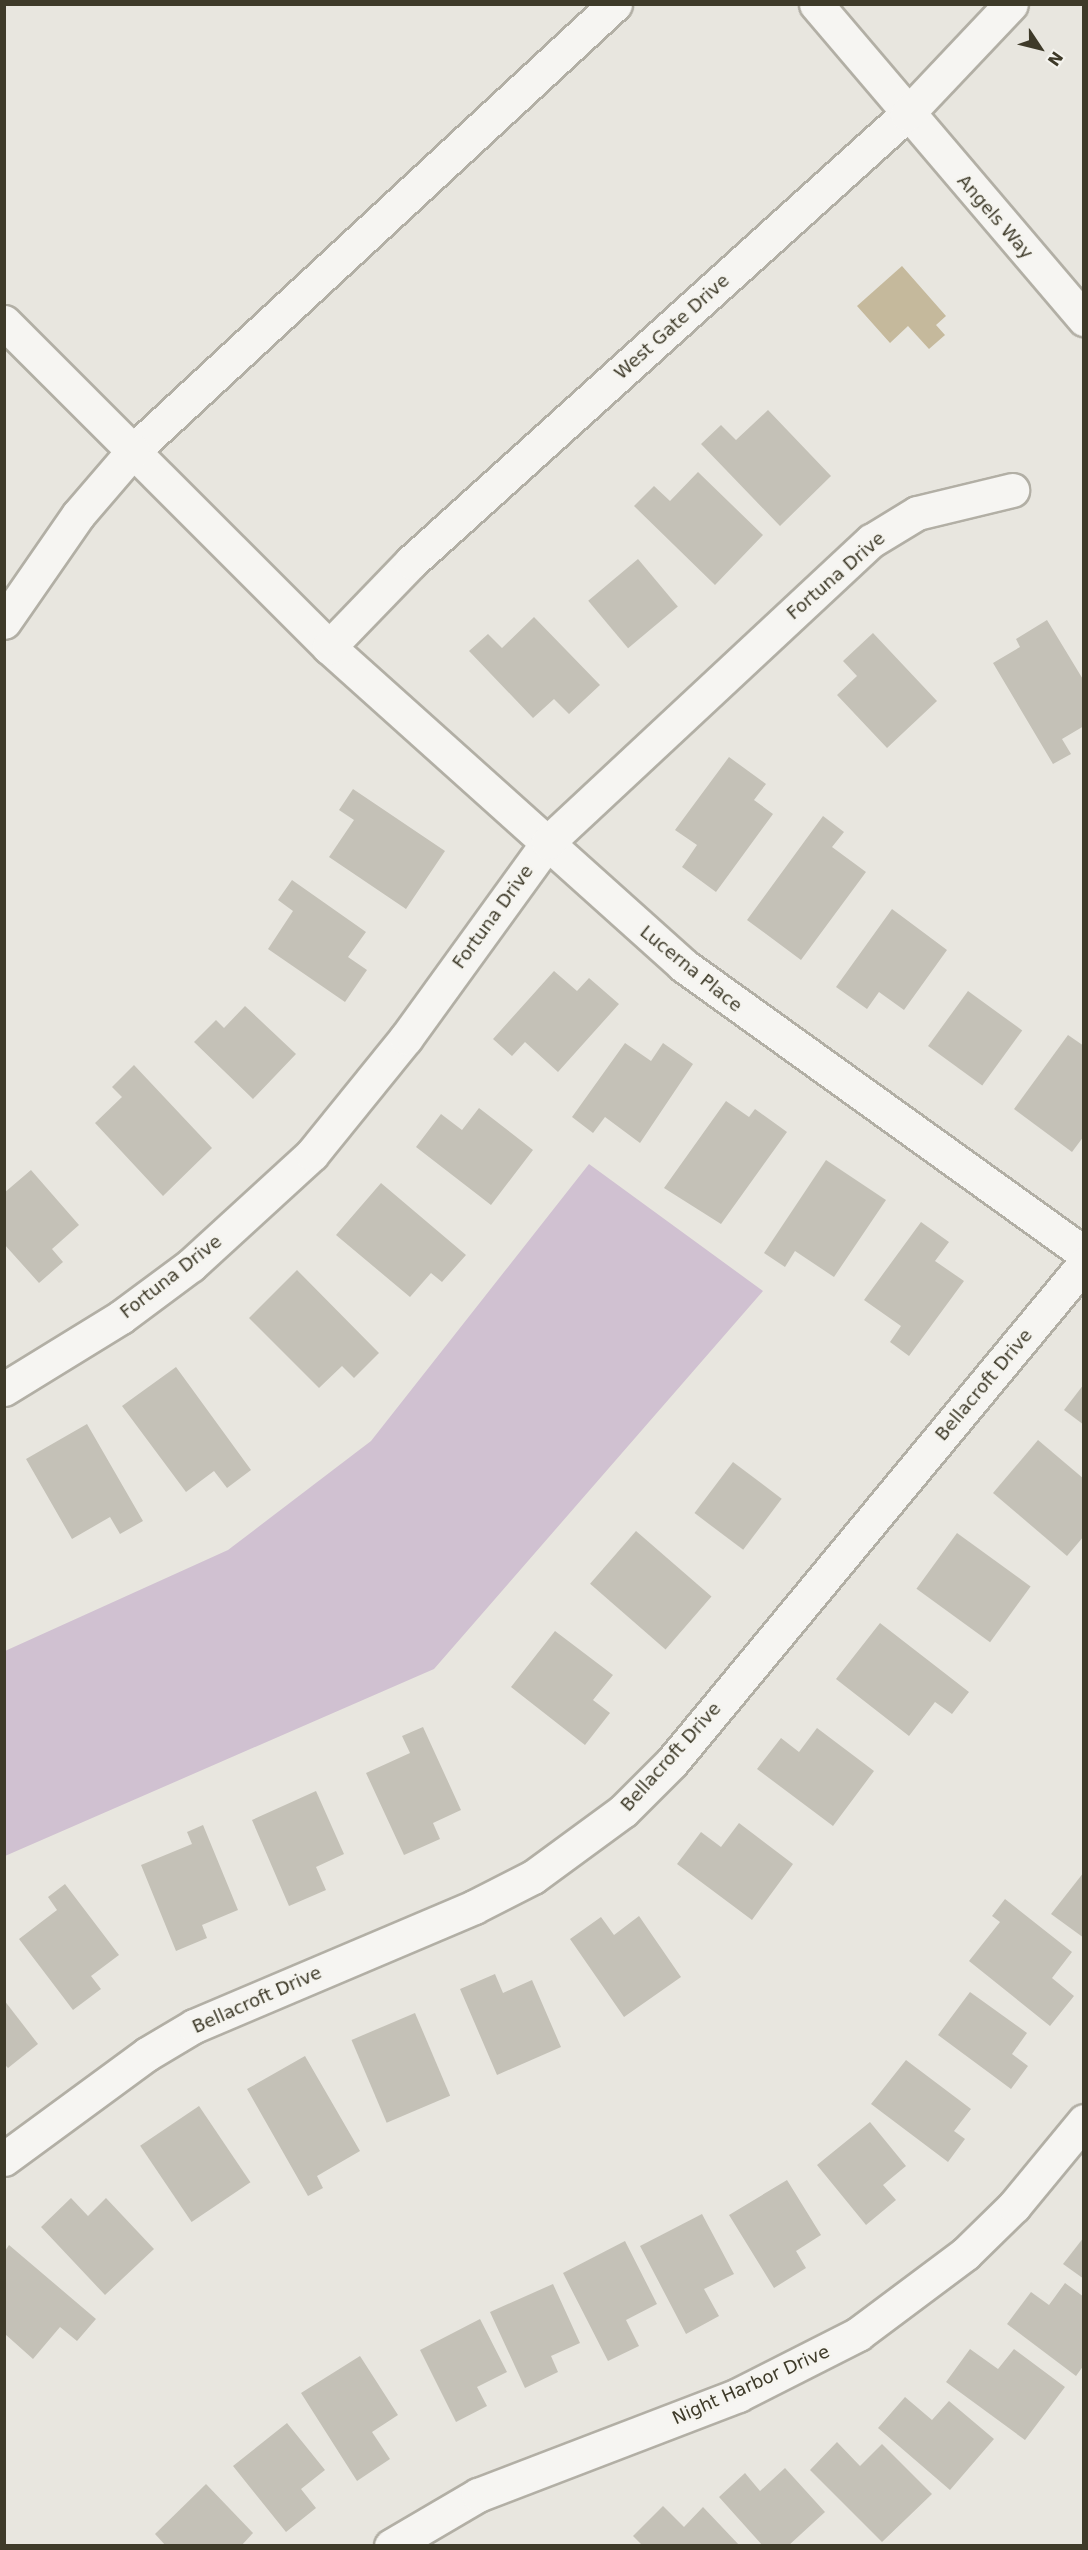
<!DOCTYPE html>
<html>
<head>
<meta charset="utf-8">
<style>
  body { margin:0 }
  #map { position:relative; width:1088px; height:2550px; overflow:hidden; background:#e8e6df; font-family:"DejaVu Sans",sans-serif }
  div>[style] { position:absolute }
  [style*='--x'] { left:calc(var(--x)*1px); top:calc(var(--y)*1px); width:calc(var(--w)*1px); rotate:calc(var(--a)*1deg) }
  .green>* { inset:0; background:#d0c1d1 }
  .water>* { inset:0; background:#c5b99c }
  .building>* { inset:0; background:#c4c1b7; transform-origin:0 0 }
  .roads { filter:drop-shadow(2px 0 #b2afa5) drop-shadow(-2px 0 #b2afa5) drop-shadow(0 2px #b2afa5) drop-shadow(0 -2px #b2afa5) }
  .minor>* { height:33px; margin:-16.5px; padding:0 16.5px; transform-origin:16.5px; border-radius:16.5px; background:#f6f5f2 }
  span { translate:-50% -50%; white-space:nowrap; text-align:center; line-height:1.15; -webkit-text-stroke:4.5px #f5f4ef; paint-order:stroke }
  .street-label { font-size:18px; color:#3e3a29 }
  .frame { position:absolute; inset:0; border:6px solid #3e3a29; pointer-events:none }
  .north { position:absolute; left:1010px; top:18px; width:60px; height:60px; -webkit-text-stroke:4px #f5f4ef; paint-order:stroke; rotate:125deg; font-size:16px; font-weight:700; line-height:24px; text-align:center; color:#3e3a29 }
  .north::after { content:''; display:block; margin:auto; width:21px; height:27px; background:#3e3a29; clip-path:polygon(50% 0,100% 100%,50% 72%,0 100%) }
</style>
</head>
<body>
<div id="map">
  <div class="green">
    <i style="clip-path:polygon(589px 1164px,763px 1291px,434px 1669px,5px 1856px,5px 1651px,228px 1550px,371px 1441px)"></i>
  </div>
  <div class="water">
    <i style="clip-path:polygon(902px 266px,946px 316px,936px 325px,945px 335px,929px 349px,908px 326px,890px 343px,857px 306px)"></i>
  </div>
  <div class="building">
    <i style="clip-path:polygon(768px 410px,831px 476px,780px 526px,701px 444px,721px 425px,736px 440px)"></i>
    <i style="clip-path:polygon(698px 472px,763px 535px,715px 585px,634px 506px,654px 486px,670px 501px)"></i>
    <i style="left:638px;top:559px;width:62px;height:65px;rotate:50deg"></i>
    <i style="clip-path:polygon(534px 617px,600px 685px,569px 714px,554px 699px,533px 718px,469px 651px,488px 634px,502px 648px)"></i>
    <i style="clip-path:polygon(1047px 620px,1084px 681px,1084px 726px,1062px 739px,1071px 754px,1053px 764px,993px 663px,1020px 647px,1016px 639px)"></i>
    <i style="clip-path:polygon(873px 633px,937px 701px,887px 748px,837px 695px,857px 676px,843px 661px)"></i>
    <i style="clip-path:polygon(729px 757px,766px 784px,754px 800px,773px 814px,716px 892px,682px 867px,697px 845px,675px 830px)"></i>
    <i style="clip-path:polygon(353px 789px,445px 851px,406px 909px,329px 857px,354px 820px,339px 810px)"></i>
    <i style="clip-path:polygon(823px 816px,844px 832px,832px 847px,866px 872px,801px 960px,747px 920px)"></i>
    <i style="clip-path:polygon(292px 880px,366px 932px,348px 957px,367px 970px,345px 1002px,268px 949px,293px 911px,278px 900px)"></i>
    <i style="clip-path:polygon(892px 909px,947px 950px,904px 1010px,879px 992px,867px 1009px,836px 987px)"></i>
    <i style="clip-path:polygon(554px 971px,577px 991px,589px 978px,619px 1004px,558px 1072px,525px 1042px,512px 1056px,493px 1039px)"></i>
    <i style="left:968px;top:991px;width:67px;height:68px;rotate:36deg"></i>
    <i style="clip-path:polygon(245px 1006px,296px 1054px,253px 1099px,194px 1042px,216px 1020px,224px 1028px)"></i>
    <i style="clip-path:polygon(1068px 1035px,1084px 1046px,1084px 1136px,1072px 1152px,1014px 1109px)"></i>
    <i style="clip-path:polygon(625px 1043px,651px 1061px,663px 1043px,693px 1064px,640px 1143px,605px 1117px,593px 1133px,572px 1117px)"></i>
    <i style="clip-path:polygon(134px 1065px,212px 1148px,163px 1196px,95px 1123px,122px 1097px,112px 1087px)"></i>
    <i style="clip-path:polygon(726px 1101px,749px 1117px,755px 1109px,787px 1132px,721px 1224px,664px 1188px)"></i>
    <i style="clip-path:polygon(479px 1108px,533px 1150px,491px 1205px,416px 1147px,441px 1114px,462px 1130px)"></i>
    <i style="clip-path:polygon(826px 1160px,886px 1200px,834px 1277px,795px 1251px,785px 1267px,764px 1253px)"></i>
    <i style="clip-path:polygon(31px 1170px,79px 1225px,52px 1249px,63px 1262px,39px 1283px,4px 1244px,4px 1193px)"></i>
    <i style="clip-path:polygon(381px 1183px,466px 1255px,442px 1282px,431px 1273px,410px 1297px,336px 1235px)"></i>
    <i style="clip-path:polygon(921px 1222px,949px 1242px,935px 1261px,964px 1281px,909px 1356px,890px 1342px,901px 1326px,864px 1300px)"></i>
    <i style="clip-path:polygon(297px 1270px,379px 1353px,354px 1378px,342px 1366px,319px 1388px,249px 1318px)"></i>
    <i style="clip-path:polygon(176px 1367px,251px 1470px,227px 1488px,214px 1471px,186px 1492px,122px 1406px)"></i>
    <i style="clip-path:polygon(1084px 1384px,1084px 1425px,1064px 1410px)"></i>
    <i style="clip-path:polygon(87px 1424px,143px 1521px,120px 1534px,110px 1517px,72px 1539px,26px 1459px)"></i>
    <i style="clip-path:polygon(1038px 1440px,1084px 1479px,1084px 1536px,1067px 1556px,993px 1493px)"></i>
    <i style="left:733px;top:1462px;width:61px;height:64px;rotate:37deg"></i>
    <i style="left:636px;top:1531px;width:100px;height:70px;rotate:41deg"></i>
    <i style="left:957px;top:1533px;width:91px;height:69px;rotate:36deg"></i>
    <i style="clip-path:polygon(880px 1623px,969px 1692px,952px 1714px,935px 1702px,909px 1736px,836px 1679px)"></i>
    <i style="clip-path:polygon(555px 1631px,613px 1675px,593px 1700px,610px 1713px,585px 1745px,511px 1687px)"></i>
    <i style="clip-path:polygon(423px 1727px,461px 1810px,433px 1823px,440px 1839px,404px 1855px,366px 1773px,410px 1753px,402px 1736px)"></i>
    <i style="clip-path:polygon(817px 1728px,874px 1771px,833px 1826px,757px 1769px,781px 1738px,799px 1752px)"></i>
    <i style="clip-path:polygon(316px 1791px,344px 1854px,316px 1867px,326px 1890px,289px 1906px,252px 1820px)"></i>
    <i style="clip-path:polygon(739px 1823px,793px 1864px,752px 1920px,677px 1864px,701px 1832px,721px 1847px)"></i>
    <i style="clip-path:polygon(203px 1825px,238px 1910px,202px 1925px,207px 1938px,176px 1951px,141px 1865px,192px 1844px,187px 1832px)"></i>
    <i style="clip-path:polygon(1084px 1872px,1084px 1938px,1051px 1914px)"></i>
    <i style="clip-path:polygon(65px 1884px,119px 1955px,91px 1976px,101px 1989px,73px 2010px,19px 1939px,57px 1910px,48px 1897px)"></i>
    <i style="clip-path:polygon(1005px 1899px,1072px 1952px,1052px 1978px,1074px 1996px,1050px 2026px,969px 1961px,1000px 1922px,992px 1916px)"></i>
    <i style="clip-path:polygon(639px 1916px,681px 1977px,624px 2017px,570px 1939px,601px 1917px,614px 1935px)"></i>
    <i style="clip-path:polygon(495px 1974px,503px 1993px,532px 1980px,561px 2047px,497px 2075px,460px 1989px)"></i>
    <i style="clip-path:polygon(970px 1992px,1027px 2033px,1012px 2054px,1028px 2066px,1011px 2089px,938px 2035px)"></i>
    <i style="clip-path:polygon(4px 2000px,38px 2044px,8px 2068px,4px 2064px)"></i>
    <i style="left:415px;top:2013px;width:90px;height:69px;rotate:67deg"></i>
    <i style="clip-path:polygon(305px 2056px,360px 2151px,317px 2176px,323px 2188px,308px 2196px,247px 2089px)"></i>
    <i style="clip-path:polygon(906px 2060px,971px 2109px,954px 2131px,965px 2139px,948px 2162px,871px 2104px)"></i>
    <i style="left:199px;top:2106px;width:92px;height:71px;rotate:56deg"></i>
    <i style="clip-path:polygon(870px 2122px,906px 2166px,883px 2185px,896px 2200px,866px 2225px,817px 2165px)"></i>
    <i style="clip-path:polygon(787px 2180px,821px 2235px,796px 2251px,806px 2268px,774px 2288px,729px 2215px)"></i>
    <i style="clip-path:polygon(71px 2198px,88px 2216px,106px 2198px,154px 2249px,105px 2295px,41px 2227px)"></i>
    <i style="clip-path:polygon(702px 2214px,734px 2274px,704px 2289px,719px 2316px,686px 2334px,640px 2246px)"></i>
    <i style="clip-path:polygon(1084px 2237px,1084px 2279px,1063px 2264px)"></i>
    <i style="clip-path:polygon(625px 2241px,657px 2304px,626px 2320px,639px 2346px,608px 2361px,563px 2273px)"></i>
    <i style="clip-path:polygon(9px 2245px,96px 2319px,77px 2341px,60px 2327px,33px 2359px,5px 2334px,5px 2251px)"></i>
    <i style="clip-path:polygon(1065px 2283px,1084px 2297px,1084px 2365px,1076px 2376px,1007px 2324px,1031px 2292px,1049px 2305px)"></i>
    <i style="clip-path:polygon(553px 2284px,580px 2343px,551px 2356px,558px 2372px,525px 2388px,490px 2312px)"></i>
    <i style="clip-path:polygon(480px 2319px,507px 2372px,477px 2387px,487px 2406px,456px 2422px,420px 2350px)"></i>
    <i style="clip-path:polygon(970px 2349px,998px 2369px,1014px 2349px,1065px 2387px,1025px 2440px,946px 2382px)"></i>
    <i style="clip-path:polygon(360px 2356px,398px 2415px,372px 2432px,390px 2459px,357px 2481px,301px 2393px)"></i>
    <i style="clip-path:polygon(905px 2397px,932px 2420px,949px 2401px,994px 2439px,950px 2490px,878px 2428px)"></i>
    <i style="clip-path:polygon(287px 2423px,325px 2470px,301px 2489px,316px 2508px,286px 2532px,233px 2466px)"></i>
    <i style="clip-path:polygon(837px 2442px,860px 2466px,882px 2444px,932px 2494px,882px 2542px,810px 2470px)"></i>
    <i style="clip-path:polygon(785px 2468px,825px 2512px,788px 2546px,763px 2546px,719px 2497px,745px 2473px,760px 2491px)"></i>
    <i style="clip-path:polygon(206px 2484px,253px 2533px,241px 2546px,166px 2546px,155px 2534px)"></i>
    <i style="clip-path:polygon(663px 2506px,684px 2527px,703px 2507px,740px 2546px,643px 2546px,633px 2536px)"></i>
  </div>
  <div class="roads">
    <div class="minor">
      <i style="--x:615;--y:4;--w:657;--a:137.16"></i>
      <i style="--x:133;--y:451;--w:277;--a:45"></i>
      <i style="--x:329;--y:647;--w:476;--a:41.9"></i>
      <i style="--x:683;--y:965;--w:494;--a:35.7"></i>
      <i style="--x:816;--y:4;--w:414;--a:49.6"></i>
      <i style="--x:4;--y:322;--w:182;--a:45"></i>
      <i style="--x:133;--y:451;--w:84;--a:130.7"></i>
      <i style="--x:78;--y:515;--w:130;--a:124.7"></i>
      <i style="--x:329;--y:647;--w:118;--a:-46"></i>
      <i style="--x:411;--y:562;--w:668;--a:-42.09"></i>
      <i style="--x:907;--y:114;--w:151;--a:-46.6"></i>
      <i style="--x:4;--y:1389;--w:137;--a:-31.6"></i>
      <i style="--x:121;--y:1317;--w:87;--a:-36.6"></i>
      <i style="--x:191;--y:1265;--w:164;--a:-42.5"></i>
      <i style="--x:312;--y:1154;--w:149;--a:-51"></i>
      <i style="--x:406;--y:1038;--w:242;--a:-54.1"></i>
      <i style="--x:548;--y:842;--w:442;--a:-43"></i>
      <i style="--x:871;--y:541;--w:54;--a:-31.3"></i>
      <i style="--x:917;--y:513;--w:98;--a:-13.6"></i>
      <i style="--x:4;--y:2159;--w:177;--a:-36.3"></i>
      <i style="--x:147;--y:2054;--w:55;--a:-30.8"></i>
      <i style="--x:194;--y:2026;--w:304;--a:-23"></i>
      <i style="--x:474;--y:1907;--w:66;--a:-27"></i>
      <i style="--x:533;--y:1877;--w:112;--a:-36.3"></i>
      <i style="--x:623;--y:1811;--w:69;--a:-45"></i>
      <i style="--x:672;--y:1762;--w:646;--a:-50.4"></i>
      <i style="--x:391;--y:2546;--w:101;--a:-30.4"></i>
      <i style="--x:478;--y:2495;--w:279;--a:-21"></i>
      <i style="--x:738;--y:2395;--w:135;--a:-26.9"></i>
      <i style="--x:858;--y:2334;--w:134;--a:-36.8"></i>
      <i style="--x:965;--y:2254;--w:69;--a:-44.4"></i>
      <i style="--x:1014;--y:2206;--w:110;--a:-50.5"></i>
    </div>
  </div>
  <div class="street-label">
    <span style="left:995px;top:217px;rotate:49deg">Angels Way</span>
    <span style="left:672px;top:327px;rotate:-42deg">West Gate Drive</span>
    <span style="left:836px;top:576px;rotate:-41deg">Fortuna Drive</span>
    <span style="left:493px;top:917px;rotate:-54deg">Fortuna Drive</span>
    <span style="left:691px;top:969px;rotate:39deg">Lucerna Place</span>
    <span style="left:171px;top:1277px;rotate:-38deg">Fortuna Drive</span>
    <span style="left:984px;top:1385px;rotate:-50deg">Bellacroft Drive</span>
    <span style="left:671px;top:1757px;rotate:-48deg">Bellacroft Drive</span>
    <span style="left:257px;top:2000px;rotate:-24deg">Bellacroft Drive</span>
    <span style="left:751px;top:2385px;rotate:-24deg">Night Harbor Drive</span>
  </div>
  <div class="frame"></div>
  <div class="north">N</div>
</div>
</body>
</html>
